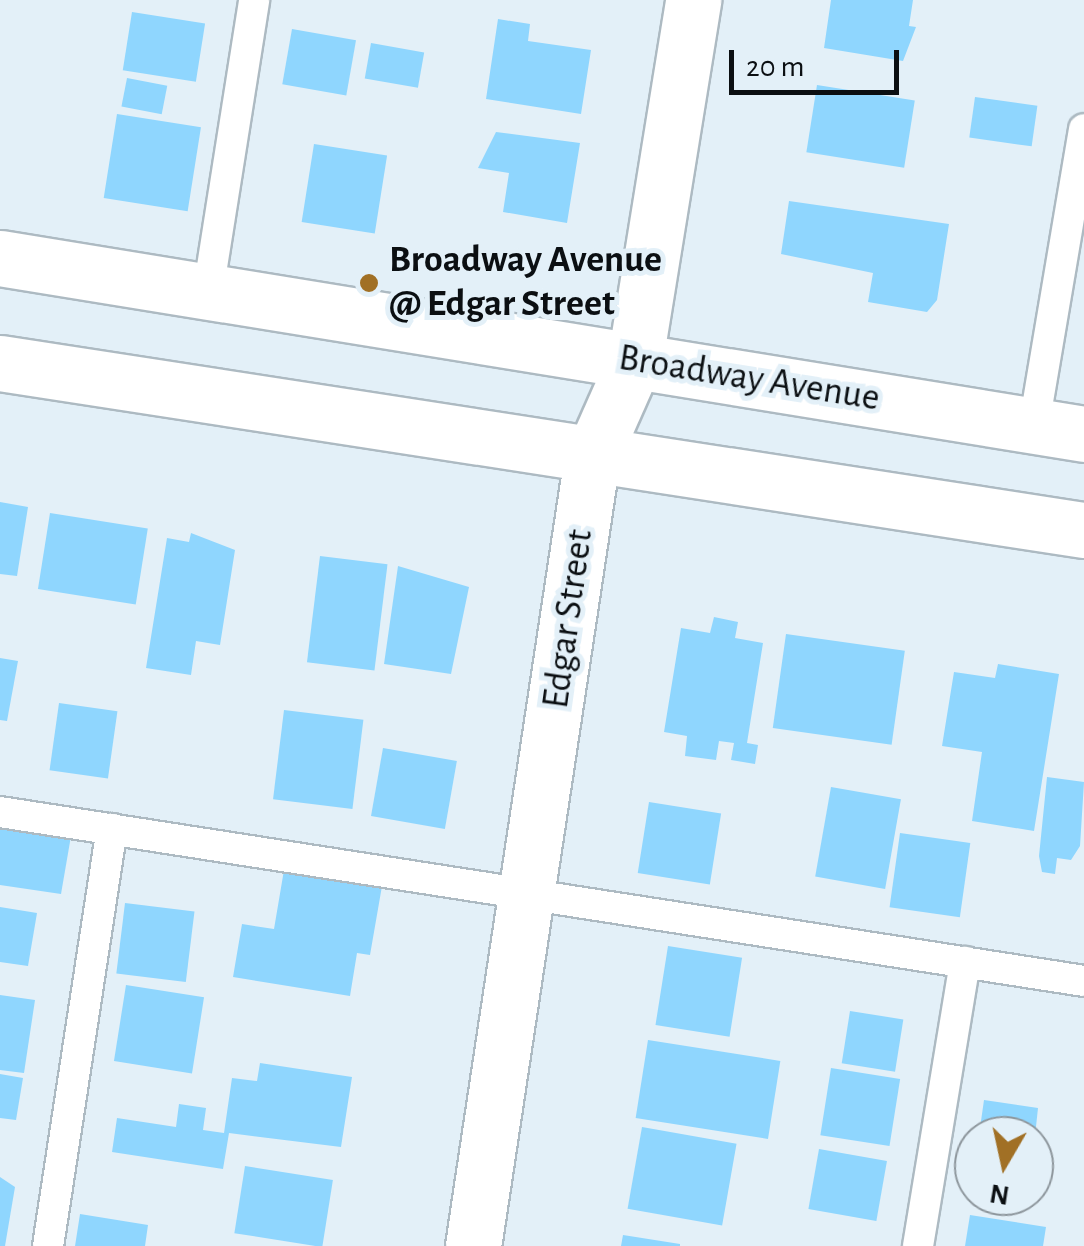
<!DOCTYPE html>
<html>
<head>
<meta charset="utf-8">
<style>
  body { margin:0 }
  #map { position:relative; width:1084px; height:1246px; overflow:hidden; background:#e3f0f8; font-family:"Alegreya Sans",sans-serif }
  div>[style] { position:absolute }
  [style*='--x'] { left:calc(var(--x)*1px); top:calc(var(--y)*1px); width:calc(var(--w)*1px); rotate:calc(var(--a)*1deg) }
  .building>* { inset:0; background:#8fd6fe; transform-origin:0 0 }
  .roads { filter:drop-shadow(2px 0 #adbac2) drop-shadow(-2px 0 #adbac2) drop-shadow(0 2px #adbac2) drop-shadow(0 -2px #adbac2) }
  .lane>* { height:30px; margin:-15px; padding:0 15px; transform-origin:15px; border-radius:15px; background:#fff }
  .street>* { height:55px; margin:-27.5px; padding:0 27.5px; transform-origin:27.5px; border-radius:27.5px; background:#fff }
  .secondary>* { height:55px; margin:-27.5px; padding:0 27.5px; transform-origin:27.5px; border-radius:27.5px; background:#fff }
  .dots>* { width:28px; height:28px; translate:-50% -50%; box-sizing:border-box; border:5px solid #e3f0f8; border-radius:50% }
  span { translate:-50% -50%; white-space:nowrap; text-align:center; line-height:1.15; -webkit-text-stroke:10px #e3f0f8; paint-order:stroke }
  .poi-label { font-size:38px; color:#0b0f12; font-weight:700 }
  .left { translate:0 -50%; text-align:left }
  .street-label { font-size:38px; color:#0b0f12 }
  .north { position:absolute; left:954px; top:1116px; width:100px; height:100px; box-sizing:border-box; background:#e3f0f8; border:2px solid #8d969c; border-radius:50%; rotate:189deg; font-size:28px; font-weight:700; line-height:40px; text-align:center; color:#0b0f12 }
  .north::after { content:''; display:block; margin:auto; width:35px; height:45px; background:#a17025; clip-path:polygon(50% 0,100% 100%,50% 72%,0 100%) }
  .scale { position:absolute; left:729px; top:50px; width:170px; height:45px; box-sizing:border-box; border:5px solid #0b0f12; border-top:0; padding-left:12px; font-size:30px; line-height:35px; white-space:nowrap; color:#0b0f12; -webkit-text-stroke:8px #e3f0f8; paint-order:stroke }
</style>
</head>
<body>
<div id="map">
  <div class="building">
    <i style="clip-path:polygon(831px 0,913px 0,909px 26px,916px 27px,903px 61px,824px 48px)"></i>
    <i style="left:132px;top:12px;width:74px;height:59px;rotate:9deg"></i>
    <i style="clip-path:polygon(498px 19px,530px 24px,528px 41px,591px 50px,581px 114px,486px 99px)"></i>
    <i style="left:292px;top:29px;width:65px;height:56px;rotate:10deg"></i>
    <i style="left:371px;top:43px;width:54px;height:36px;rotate:10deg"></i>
    <i style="left:127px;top:78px;width:41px;height:29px;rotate:11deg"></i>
    <i style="left:817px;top:85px;width:99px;height:68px;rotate:9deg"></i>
    <i style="left:975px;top:97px;width:63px;height:41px;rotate:8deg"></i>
    <i style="left:117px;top:114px;width:85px;height:85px;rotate:9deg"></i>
    <i style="clip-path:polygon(496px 132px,580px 143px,567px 223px,503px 212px,509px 173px,478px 168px)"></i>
    <i style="left:314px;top:144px;width:74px;height:79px;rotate:9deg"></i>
    <i style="clip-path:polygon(789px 201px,949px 224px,937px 300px,927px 312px,868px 302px,873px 273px,781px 254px)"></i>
    <i style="clip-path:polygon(0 502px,28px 507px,17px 576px,0 574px)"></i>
    <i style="left:50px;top:513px;width:99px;height:77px;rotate:9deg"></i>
    <i style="clip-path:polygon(191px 533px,235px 550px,220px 645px,196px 641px,191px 675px,146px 668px,167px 538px,189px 542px)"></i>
    <i style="left:320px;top:556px;width:68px;height:107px;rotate:7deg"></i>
    <i style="clip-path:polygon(398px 566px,469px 587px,451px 674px,384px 664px)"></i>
    <i style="clip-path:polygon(714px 617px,738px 622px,735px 638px,763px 643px,747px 743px,758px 745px,755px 764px,731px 760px,734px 743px,719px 741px,716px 760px,685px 756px,687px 736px,664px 732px,681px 628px,710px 633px)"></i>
    <i style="left:786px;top:634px;width:120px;height:95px;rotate:8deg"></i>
    <i style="clip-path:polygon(0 658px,18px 661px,7px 721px,0 720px)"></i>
    <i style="clip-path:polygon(998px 664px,1059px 674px,1034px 831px,972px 821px,982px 752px,942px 746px,954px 672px,995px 678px)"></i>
    <i style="left:59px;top:703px;width:59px;height:68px;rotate:8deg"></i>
    <i style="left:284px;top:710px;width:80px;height:90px;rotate:7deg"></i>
    <i style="left:383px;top:748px;width:75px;height:69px;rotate:10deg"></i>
    <i style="clip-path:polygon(1047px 777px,1084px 782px,1080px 846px,1071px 860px,1057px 858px,1055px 874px,1042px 872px,1039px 856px)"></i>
    <i style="left:831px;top:787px;width:71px;height:91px;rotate:10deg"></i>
    <i style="left:649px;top:802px;width:73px;height:72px;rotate:9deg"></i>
    <i style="clip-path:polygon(0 825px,71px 836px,61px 894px,0 885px)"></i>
    <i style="left:900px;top:833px;width:71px;height:75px;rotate:8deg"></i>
    <i style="clip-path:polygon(284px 870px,382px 886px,370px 955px,357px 953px,350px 996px,233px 977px,242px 924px,274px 929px)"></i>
    <i style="left:125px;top:903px;width:70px;height:71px;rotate:7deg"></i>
    <i style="clip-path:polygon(0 907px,37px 913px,28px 966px,0 962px)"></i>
    <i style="left:668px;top:946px;width:75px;height:80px;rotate:9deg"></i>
    <i style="left:126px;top:985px;width:79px;height:77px;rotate:9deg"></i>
    <i style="clip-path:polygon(0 995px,35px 1000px,24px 1073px,0 1070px)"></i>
    <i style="left:850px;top:1011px;width:54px;height:53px;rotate:9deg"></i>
    <i style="left:648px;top:1040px;width:134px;height:79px;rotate:9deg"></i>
    <i style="clip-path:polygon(260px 1063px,352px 1077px,341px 1147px,229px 1133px,223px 1169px,112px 1152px,117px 1118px,176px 1127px,179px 1104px,206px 1108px,203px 1130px,224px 1133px,232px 1078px,257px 1081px)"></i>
    <i style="left:831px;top:1068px;width:70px;height:68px;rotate:9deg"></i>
    <i style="clip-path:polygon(0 1074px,23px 1078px,16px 1120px,0 1118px)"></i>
    <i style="clip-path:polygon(984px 1100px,1038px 1108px,1035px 1136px,979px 1135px)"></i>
    <i style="left:642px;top:1127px;width:96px;height:83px;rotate:10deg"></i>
    <i style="left:819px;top:1149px;width:69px;height:61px;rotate:10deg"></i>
    <i style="left:245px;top:1166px;width:89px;height:68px;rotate:9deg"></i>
    <i style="clip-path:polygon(0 1177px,15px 1187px,5px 1246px,0 1246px)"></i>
    <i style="clip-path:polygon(80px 1214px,148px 1225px,145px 1246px,75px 1246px)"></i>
    <i style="clip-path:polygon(970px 1215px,1046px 1227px,1043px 1246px,965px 1246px)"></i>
    <i style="clip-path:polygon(623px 1235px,680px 1244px,680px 1246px,621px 1246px)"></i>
  </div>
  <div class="roads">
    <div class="lane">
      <i style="--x:208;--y:292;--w:296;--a:-81"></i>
      <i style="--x:1034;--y:425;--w:300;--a:-80.4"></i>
      <i style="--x:0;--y:812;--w:1097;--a:8.86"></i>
      <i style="--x:48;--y:1246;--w:422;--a:-81.3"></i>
      <i style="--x:918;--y:1246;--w:288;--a:-80.6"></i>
    </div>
    <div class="street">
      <i style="--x:473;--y:1246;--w:798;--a:-81.42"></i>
      <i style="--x:592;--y:457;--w:106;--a:-66.1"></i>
      <i style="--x:635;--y:360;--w:365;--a:-80.8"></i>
    </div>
    <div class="secondary">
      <i style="--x:0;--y:258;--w:1098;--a:9.22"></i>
      <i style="--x:0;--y:363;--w:1097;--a:8.76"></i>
    </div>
  </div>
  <div class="dots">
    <i style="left:369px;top:283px;background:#a17025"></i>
  </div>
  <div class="poi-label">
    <span class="left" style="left:389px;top:283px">Broadway Avenue<br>@ Edgar Street</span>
  </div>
  <div class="street-label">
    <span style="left:749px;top:379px;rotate:9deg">Broadway Avenue</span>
    <span style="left:569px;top:619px;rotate:-82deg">Edgar Street</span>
  </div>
  <div class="north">N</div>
  <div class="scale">20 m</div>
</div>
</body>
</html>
